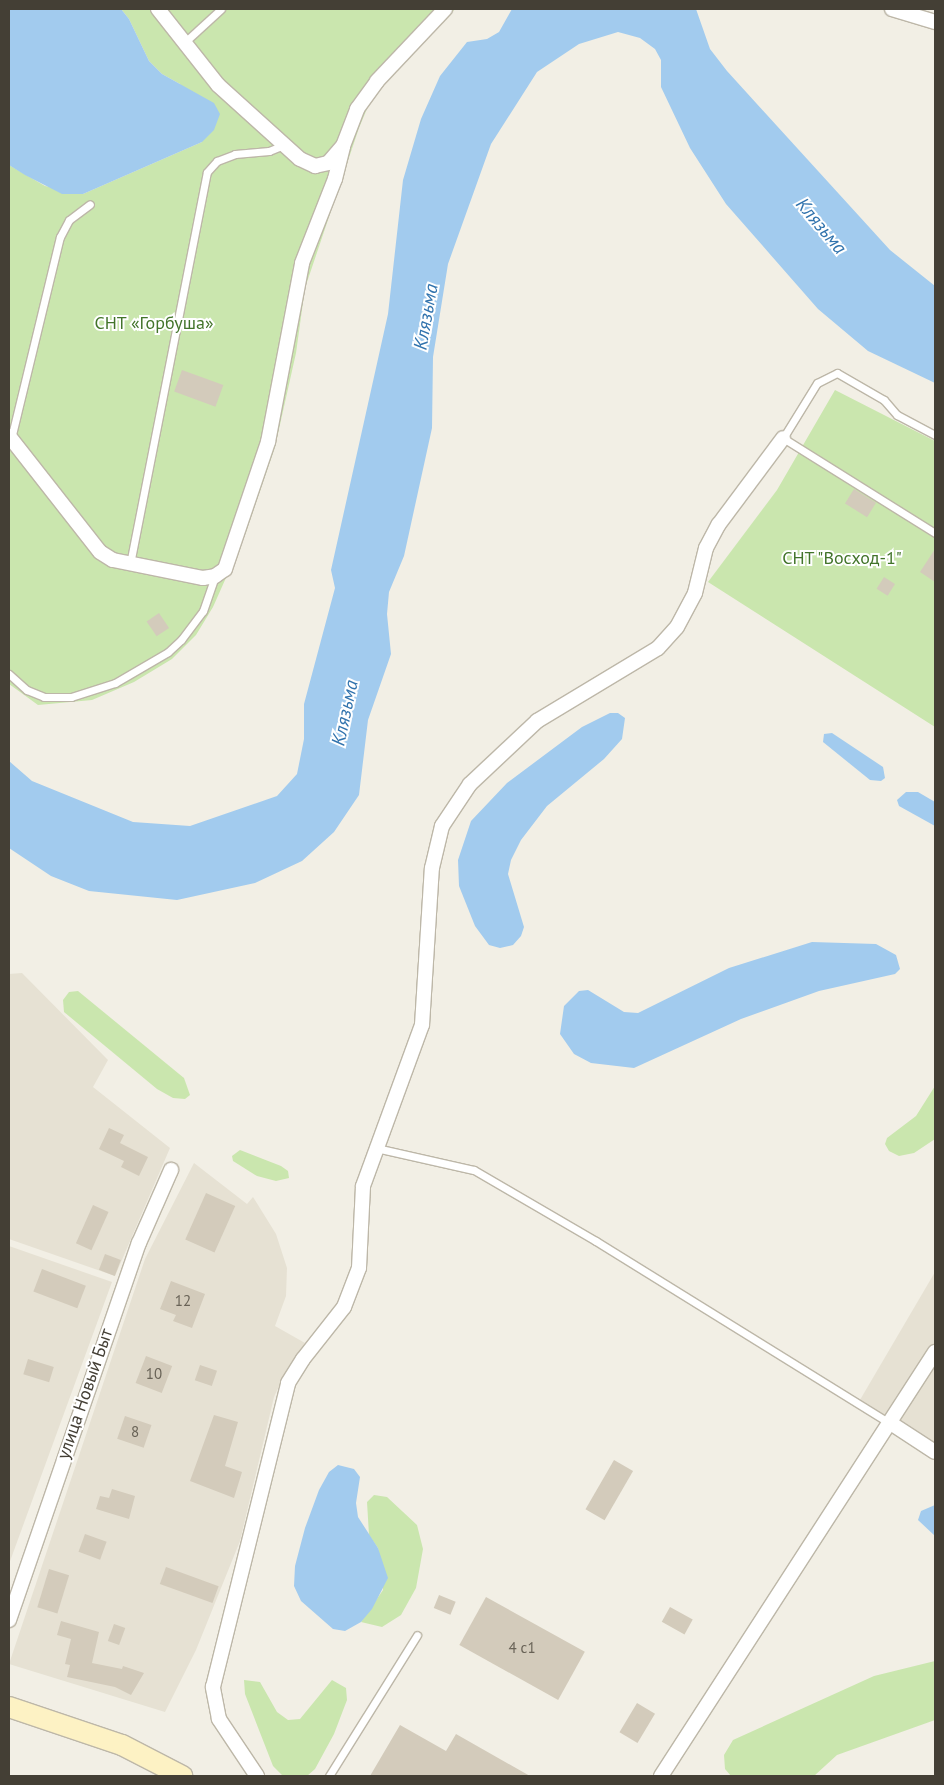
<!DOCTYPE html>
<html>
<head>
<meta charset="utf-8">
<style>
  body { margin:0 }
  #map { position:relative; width:944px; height:1785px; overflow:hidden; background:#f2efe5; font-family:"PT Sans",sans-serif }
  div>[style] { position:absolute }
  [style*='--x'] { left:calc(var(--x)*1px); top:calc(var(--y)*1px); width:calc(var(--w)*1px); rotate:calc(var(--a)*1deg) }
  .residential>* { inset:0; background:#e6e1d3 }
  .green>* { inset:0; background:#cae6ae }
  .water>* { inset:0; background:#a2cbee }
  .building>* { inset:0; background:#d3cbbb; transform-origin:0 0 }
  .roads { filter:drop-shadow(1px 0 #bdb7a8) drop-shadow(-1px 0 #bdb7a8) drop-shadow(0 1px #bdb7a8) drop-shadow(0 -1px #bdb7a8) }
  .lane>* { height:7px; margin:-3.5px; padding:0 3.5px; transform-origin:3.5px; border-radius:3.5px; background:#fff }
  .street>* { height:14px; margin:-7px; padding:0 7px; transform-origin:7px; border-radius:7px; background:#fff }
  .secondary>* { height:20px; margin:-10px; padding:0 10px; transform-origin:10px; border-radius:10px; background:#fdf2c4 }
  span { translate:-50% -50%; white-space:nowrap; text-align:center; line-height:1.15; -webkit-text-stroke:4px #fff; paint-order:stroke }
  .number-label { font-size:15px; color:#686256 }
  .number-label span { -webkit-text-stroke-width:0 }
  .park-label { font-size:18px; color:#42742a }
  .street-label { font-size:18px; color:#443f35 }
  .water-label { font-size:19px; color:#3173ad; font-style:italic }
  .frame { position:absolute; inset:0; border:10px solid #443f35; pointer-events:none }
</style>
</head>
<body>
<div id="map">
  <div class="residential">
    <i style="clip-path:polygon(22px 973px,108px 1060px,93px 1087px,170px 1148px,115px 1276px,9px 1239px,9px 974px)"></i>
    <i style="clip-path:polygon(194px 1163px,247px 1204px,253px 1197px,276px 1234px,287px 1268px,286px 1296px,275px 1326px,305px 1343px,286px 1371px,274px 1397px,240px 1541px,196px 1650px,165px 1712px,9px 1664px,145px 1259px)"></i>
    <i style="clip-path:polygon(9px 1246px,112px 1282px,9px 1564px)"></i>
    <i style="clip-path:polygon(935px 1272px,935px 1451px,857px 1405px)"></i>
  </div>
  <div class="green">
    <i style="clip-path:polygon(121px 9px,455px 9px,387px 81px,369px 104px,359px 128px,305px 288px,296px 353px,275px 447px,245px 535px,213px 607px,196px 635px,172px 659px,134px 682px,92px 700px,38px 705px,9px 684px,9px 165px,45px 186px,83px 194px,202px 142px,180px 84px,162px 74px,149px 61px,129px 19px)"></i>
    <i style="clip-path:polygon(835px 390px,935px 441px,935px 727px,708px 582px,777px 490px)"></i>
    <i style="clip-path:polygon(78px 991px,184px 1078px,190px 1095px,185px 1099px,173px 1098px,157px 1089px,64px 1012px,63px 1000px,69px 992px)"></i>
    <i style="clip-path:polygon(935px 1086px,935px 1139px,914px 1153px,899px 1156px,889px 1151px,885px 1144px,887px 1138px,916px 1116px)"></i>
    <i style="clip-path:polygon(240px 1150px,281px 1166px,288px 1171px,289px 1178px,276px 1181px,257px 1176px,233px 1161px,232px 1156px)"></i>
    <i style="clip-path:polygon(374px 1495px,387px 1497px,417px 1525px,423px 1549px,416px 1588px,401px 1615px,382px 1627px,361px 1622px,383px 1590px,378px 1548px,369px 1535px,367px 1502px)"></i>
    <i style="clip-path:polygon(935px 1661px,935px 1720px,837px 1755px,814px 1776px,731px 1776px,725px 1769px,724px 1755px,733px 1740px,874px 1676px)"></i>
    <i style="clip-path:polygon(244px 1680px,260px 1682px,277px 1712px,288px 1720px,300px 1719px,332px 1680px,346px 1688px,347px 1700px,334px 1734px,315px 1769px,307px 1776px,283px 1776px,273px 1766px,245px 1694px)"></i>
  </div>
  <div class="water">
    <i style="clip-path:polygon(9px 9px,121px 9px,129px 19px,149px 61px,162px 74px,214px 103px,220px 114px,214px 130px,202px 142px,83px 194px,62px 194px,25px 175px,9px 165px)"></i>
    <i style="clip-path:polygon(512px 9px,696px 9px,710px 49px,727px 71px,890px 250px,935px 286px,935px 383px,868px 351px,818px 309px,726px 204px,690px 148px,661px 87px,661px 60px,655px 49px,640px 38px,618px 32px,579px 44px,537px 72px,491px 144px,448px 264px,433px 357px,432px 428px,404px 556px,389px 592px,387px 614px,391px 654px,368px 720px,359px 795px,334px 832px,302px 861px,255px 883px,177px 900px,89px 891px,51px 876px,9px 848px,9px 761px,32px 781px,133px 822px,190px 826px,277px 796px,297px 774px,304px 739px,304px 704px,335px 588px,331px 570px,388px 314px,403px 180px,421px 119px,440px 76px,467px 42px,487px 39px,499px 32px)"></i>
    <i style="clip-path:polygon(610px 713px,618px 713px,625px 718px,622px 739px,604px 759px,547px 806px,521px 840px,511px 860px,508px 874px,524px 927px,521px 936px,513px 945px,500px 948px,489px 945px,475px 926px,459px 886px,458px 860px,471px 821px,507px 783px,582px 727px)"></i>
    <i style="clip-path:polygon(832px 733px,883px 767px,885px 778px,881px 781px,870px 780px,823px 742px,824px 734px)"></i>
    <i style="clip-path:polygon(906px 792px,918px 792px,935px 802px,935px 826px,899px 806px,897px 800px)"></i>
    <i style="clip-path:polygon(812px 942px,876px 944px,896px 955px,900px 969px,895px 974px,819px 991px,741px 1019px,634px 1068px,591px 1063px,574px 1054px,560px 1034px,564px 1006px,579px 991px,588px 990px,624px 1012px,638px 1013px,729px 968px)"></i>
    <i style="clip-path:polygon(338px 1465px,354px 1469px,360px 1477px,356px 1503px,358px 1517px,378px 1548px,388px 1578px,372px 1609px,361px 1622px,345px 1631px,333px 1629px,301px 1601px,294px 1586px,295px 1566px,305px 1528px,319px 1490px,329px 1472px)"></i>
    <i style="clip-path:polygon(935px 1505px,935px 1536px,918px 1520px,921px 1511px)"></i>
  </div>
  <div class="building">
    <i style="left:182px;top:370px;width:44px;height:23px;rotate:20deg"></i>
    <i style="left:854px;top:489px;width:26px;height:17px;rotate:32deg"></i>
    <i style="clip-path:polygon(935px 549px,935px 582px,920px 572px)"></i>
    <i style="left:884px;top:577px;width:13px;height:14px;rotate:32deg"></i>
    <i style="left:159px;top:613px;width:18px;height:15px;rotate:56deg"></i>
    <i style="clip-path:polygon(109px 1128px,124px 1135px,120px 1143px,148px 1157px,139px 1176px,121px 1167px,124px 1161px,99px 1149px)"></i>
    <i style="left:206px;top:1193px;width:32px;height:51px;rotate:24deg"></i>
    <i style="left:93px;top:1205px;width:17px;height:42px;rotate:24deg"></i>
    <i style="left:105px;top:1254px;width:17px;height:17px;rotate:21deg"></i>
    <i style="left:42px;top:1269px;width:47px;height:24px;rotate:21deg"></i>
    <i style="clip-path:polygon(171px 1281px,205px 1294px,192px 1328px,173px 1321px,176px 1315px,160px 1309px)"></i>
    <i style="left:146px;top:1356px;width:28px;height:29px;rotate:21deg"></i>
    <i style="left:28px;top:1359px;width:27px;height:16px;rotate:17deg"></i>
    <i style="left:200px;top:1365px;width:18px;height:16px;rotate:19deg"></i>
    <i style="clip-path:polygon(214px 1415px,238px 1422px,225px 1466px,242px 1472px,234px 1498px,190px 1481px)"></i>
    <i style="left:125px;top:1416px;width:28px;height:24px;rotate:19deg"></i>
    <i style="left:614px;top:1460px;width:22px;height:57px;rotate:30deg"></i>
    <i style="clip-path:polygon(112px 1489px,135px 1496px,129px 1519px,96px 1509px,100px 1496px,109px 1498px)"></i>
    <i style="left:85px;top:1534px;width:23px;height:19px;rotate:20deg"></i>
    <i style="left:166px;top:1567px;width:56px;height:18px;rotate:20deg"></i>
    <i style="left:49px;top:1569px;width:21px;height:40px;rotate:17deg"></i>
    <i style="left:439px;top:1595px;width:18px;height:14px;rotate:22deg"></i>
    <i style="left:486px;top:1597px;width:113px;height:55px;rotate:29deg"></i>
    <i style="left:670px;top:1607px;width:26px;height:17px;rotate:29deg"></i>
    <i style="clip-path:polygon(61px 1621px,99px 1632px,92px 1663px,122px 1669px,123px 1666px,144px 1673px,131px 1695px,115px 1687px,67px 1677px,70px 1665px,65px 1664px,71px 1639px,57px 1635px)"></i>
    <i style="left:114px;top:1624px;width:12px;height:18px;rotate:20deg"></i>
    <i style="left:637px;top:1703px;width:21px;height:34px;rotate:31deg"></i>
    <i style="clip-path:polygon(400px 1725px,446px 1751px,456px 1734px,530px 1776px,370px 1776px)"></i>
  </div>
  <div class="roads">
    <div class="lane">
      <i style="--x:186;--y:41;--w:47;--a:-42.4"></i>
      <i style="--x:935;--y:435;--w:43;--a:-152.2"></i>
      <i style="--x:897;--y:415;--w:20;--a:-131"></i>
      <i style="--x:884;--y:400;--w:54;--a:-150.1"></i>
      <i style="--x:837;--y:373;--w:22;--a:153"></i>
      <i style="--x:817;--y:383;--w:65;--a:121.7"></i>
      <i style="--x:783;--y:438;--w:179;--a:32"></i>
      <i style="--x:11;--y:439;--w:208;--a:-76.4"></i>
      <i style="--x:60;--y:237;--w:19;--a:-62"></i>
      <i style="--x:69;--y:220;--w:26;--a:-37"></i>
      <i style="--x:130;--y:564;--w:399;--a:-78.9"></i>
      <i style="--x:207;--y:172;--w:15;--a:-48"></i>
      <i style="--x:217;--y:161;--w:19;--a:-21"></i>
      <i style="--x:235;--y:154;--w:34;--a:-5"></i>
      <i style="--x:269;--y:151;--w:16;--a:-22"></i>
      <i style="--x:9;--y:674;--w:24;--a:42"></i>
      <i style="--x:27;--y:690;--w:18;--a:22"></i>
      <i style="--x:44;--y:697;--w:27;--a:0"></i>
      <i style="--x:71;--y:697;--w:46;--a:-17.7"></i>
      <i style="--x:115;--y:683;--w:61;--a:-30.3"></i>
      <i style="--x:168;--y:652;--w:18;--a:-43"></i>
      <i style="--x:181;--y:640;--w:36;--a:-53"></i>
      <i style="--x:203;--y:611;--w:37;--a:-71"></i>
      <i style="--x:376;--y:1148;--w:100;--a:12.7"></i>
      <i style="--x:474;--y:1170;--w:141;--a:30.2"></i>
      <i style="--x:596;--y:1241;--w:347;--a:31.8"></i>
      <i style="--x:329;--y:1776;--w:166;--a:-58"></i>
    </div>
    <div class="street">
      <i style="--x:158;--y:9;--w:97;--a:51.7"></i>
      <i style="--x:218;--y:85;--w:110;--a:42.1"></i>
      <i style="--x:300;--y:159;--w:17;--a:25"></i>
      <i style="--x:315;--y:166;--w:13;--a:-13"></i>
      <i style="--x:328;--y:163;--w:23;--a:-49"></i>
      <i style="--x:343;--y:146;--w:40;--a:-69"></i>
      <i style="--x:357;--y:109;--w:34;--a:-54"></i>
      <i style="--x:377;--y:81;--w:99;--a:-46.6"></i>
      <i style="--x:892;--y:9;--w:45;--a:16.8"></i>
      <i style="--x:9;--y:436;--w:147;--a:51.9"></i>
      <i style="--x:100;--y:552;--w:15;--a:32"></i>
      <i style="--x:113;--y:560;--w:92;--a:11.3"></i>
      <i style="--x:203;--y:578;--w:12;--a:-9"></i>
      <i style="--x:215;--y:576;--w:12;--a:-35"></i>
      <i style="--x:225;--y:569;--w:134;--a:-71.3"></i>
      <i style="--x:268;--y:442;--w:182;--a:-79.2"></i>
      <i style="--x:302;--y:263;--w:90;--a:-68.6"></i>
      <i style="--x:335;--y:179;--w:34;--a:-76"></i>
      <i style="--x:892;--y:1424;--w:51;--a:33.1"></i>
      <i style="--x:9;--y:1620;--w:399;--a:-71"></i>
      <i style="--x:139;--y:1243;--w:80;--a:-66.3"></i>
      <i style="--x:257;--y:1776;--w:69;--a:-123.7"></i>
      <i style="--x:219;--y:1719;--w:33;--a:-101"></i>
      <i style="--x:213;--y:1687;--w:313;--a:-76.1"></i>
      <i style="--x:288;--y:1383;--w:28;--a:-58"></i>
      <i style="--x:303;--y:1359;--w:66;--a:-51.7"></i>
      <i style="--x:344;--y:1307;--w:42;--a:-69"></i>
      <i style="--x:359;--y:1268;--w:82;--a:-87.2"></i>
      <i style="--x:363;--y:1186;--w:171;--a:-69.9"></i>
      <i style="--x:422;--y:1025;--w:157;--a:-86.4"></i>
      <i style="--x:432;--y:868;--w:43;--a:-76.6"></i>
      <i style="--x:442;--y:826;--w:50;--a:-56.3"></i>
      <i style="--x:470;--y:784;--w:92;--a:-43.2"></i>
      <i style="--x:537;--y:721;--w:141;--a:-31.1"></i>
      <i style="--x:658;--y:648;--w:28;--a:-48"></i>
      <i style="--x:677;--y:627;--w:38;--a:-62"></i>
      <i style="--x:695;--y:593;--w:46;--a:-76.3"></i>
      <i style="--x:706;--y:548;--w:27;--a:-62"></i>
      <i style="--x:719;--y:524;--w:107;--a:-53.3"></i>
      <i style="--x:661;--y:1776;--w:505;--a:-57.13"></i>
    </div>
    <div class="secondary">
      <i style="--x:9;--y:1707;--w:119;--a:18.6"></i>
      <i style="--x:122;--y:1745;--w:68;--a:27.3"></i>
    </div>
  </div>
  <div class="number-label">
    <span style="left:183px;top:1301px">12</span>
    <span style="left:154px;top:1374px">10</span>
    <span style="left:135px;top:1432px">8</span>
    <span style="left:522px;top:1648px">4 с1</span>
  </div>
  <div class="park-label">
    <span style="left:154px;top:323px">СНТ «Горбуша»</span>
    <span style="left:842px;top:558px">СНТ "Восход-1"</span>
  </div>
  <div class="street-label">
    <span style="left:85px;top:1394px;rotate:-71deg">улица Новый Быт</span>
  </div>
  <div class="water-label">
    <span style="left:821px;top:226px;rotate:50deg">Клязьма</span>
    <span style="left:426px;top:317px;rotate:-80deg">Клязьма</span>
    <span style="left:345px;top:713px;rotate:-78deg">Клязьма</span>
  </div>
  <div class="frame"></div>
</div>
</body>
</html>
